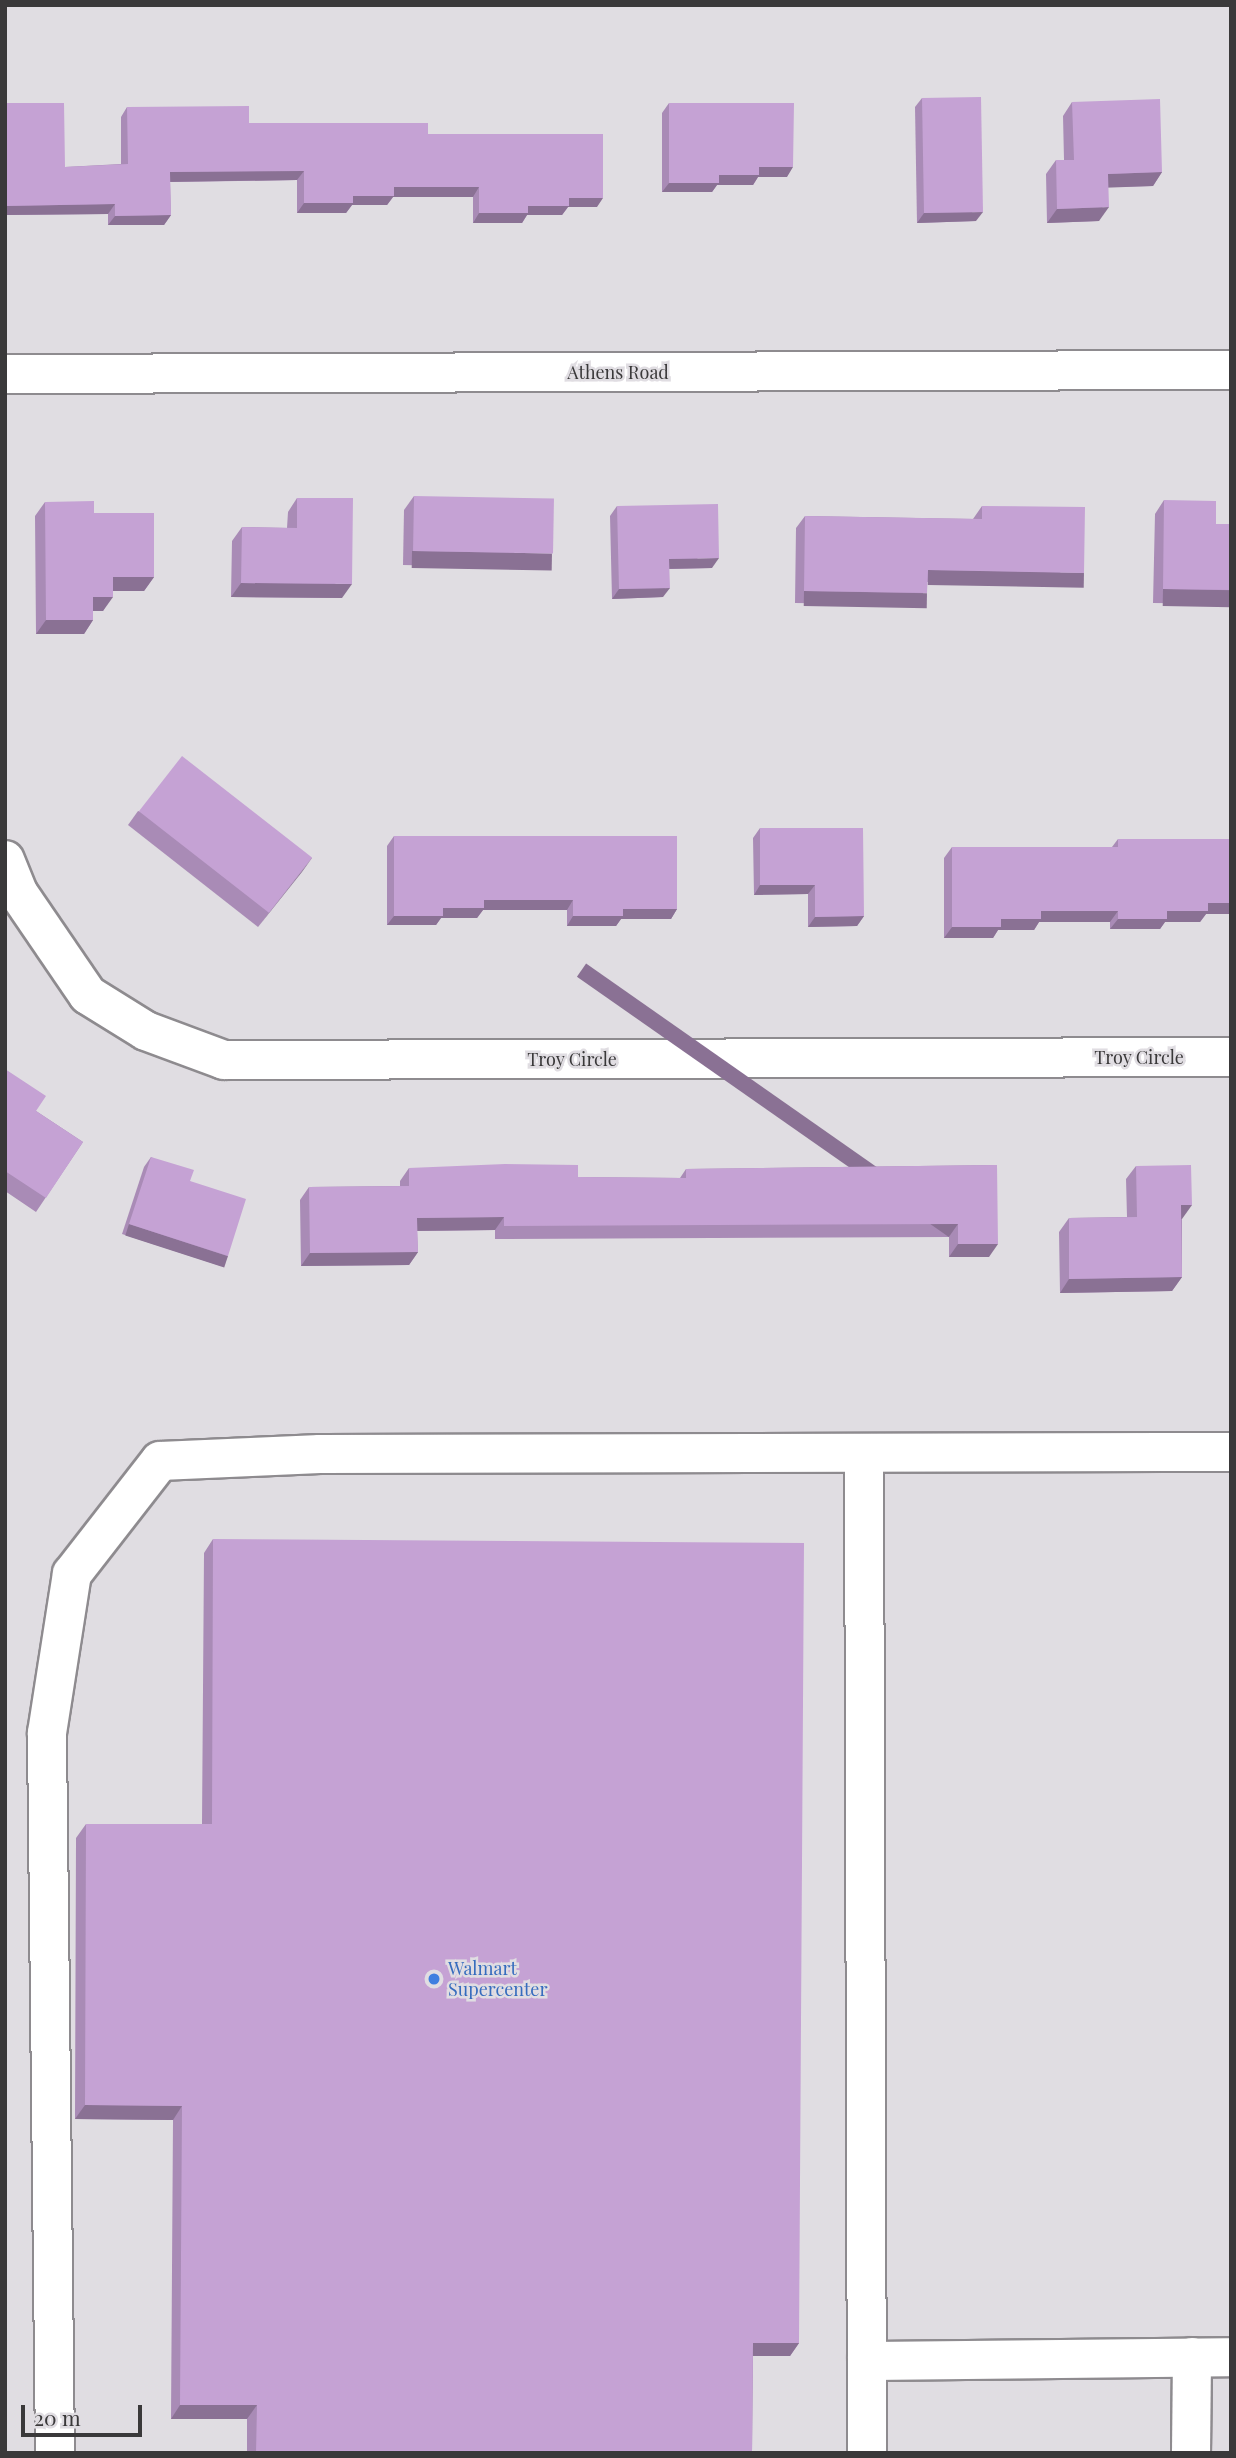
<!DOCTYPE html>
<html>
<head>
<meta charset="utf-8">
<style>
  body { margin:0 }
  #map { position:relative; width:1236px; height:2458px; overflow:hidden; background:#e0dde2; font-family:"Playfair Display",serif }
  div>[style] { position:absolute }
  [style*='--x'] { left:calc(var(--x)*1px); top:calc(var(--y)*1px); width:calc(var(--w)*1px); rotate:calc(var(--a)*1deg) }
  .roads { filter:drop-shadow(2px 0 #8e8b8f) drop-shadow(-2px 0 #8e8b8f) drop-shadow(0 2px #8e8b8f) drop-shadow(0 -2px #8e8b8f) }
  .minor>* { height:38px; margin:-19px; padding:0 19px; transform-origin:19px; border-radius:19px; background:#fff }
  .wall>* { inset:0; background:#a98bb6 }
  .shaded-wall>* { inset:0; background:#8a7194; transform-origin:0 0 }
  .building>* { inset:0; background:#c5a2d4; transform-origin:0 0 }
  .dots>* { width:19px; height:19px; translate:-50% -50%; box-sizing:border-box; border:4px solid #e0dde2; border-radius:50% }
  span { translate:-50% -50%; white-space:nowrap; text-align:center; line-height:1.15; -webkit-text-stroke:5px #e0dde2; paint-order:stroke }
  .street-label { font-size:18px; color:#3a393a }
  .shop-label { font-size:18px; color:#366cbe }
  .left { translate:0 -50%; text-align:left }
  .frame { position:absolute; inset:0; border:7px solid #3a393a; pointer-events:none }
  .scale { position:absolute; left:21px; top:2405px; width:121px; height:32px; box-sizing:border-box; border:4px solid #3a393a; border-top:0; padding-left:9px; font-size:21px; line-height:24px; white-space:nowrap; color:#3a393a; -webkit-text-stroke:5px #e0dde2; paint-order:stroke }
</style>
</head>
<body>
<div id="map">
  <div class="roads">
    <div class="minor">
      <i style="--x:5;--y:374;--w:1226;--a:-0.19"></i>
      <i style="--x:5;--y:860;--w:37;--a:68"></i>
      <i style="--x:19;--y:894;--w:122;--a:55.7"></i>
      <i style="--x:88;--y:995;--w:68;--a:31.8"></i>
      <i style="--x:146;--y:1031;--w:83;--a:20.4"></i>
      <i style="--x:224;--y:1060;--w:1007;--a:-0.17"></i>
      <i style="--x:864;--y:1453;--w:1000;--a:89.83"></i>
      <i style="--x:867;--y:2361;--w:364;--a:-0.6"></i>
      <i style="--x:55;--y:2453;--w:720;--a:-90.64"></i>
      <i style="--x:47;--y:1733;--w:161;--a:-81.1"></i>
      <i style="--x:72;--y:1574;--w:143;--a:-52.1"></i>
      <i style="--x:160;--y:1461;--w:160;--a:-2.5"></i>
      <i style="--x:320;--y:1454;--w:911;--a:-0.13"></i>
      <i style="--x:1191;--y:2453;--w:96;--a:-89.4"></i>
    </div>
  </div>
  <div class="wall">
    <i style="clip-path:polygon(922px 98px,976px 221px,917px 223px,915px 107px)"></i>
    <i style="clip-path:polygon(1072px 102px,1162px 172px,1153px 186px,1108px 187px,1099px 221px,1047px 223px,1046px 174px,1056px 160px,1064px 160px,1063px 116px)"></i>
    <i style="clip-path:polygon(5px 103px,65px 167px,121px 164px,121px 117px,127px 107px,249px 123px,428px 134px,597px 207px,568px 207px,562px 215px,527px 215px,522px 223px,473px 223px,473px 197px,393px 197px,387px 205px,352px 205px,346px 213px,297px 213px,297px 180px,170px 182px,171px 215px,164px 225px,108px 225px,108px 214px,5px 215px)"></i>
    <i style="clip-path:polygon(669px 103px,787px 177px,758px 177px,753px 185px,717px 185px,712px 192px,662px 192px,662px 113px)"></i>
    <i style="clip-path:polygon(1231px 125px,1231px 189px,1230px 189px,1229px 128px)"></i>
    <i style="clip-path:polygon(414px 496px,542px 568px,403px 565px,404px 510px)"></i>
    <i style="clip-path:polygon(297px 498px,342px 598px,231px 597px,232px 541px,242px 527px,287px 528px,288px 512px)"></i>
    <i style="clip-path:polygon(1164px 500px,1216px 524px,1231px 524px,1231px 604px,1153px 603px,1155px 514px)"></i>
    <i style="clip-path:polygon(45px 502px,94px 513px,154px 577px,144px 591px,113px 591px,103px 611px,93px 611px,93px 620px,84px 634px,36px 634px,35px 516px)"></i>
    <i style="clip-path:polygon(617px 506px,712px 568px,669px 569px,663px 597px,612px 599px,610px 516px)"></i>
    <i style="clip-path:polygon(982px 506px,1075px 585px,927px 582px,919px 605px,795px 603px,796px 528px,805px 516px,973px 519px)"></i>
    <i style="clip-path:polygon(138px 811px,312px 858px,258px 927px,128px 825px)"></i>
    <i style="clip-path:polygon(760px 828px,864px 916px,857px 926px,808px 927px,808px 894px,754px 895px,753px 838px)"></i>
    <i style="clip-path:polygon(394px 836px,677px 909px,671px 919px,621px 919px,616px 926px,567px 926px,567px 910px,483px 910px,477px 918px,441px 918px,436px 925px,387px 925px,387px 846px)"></i>
    <i style="clip-path:polygon(1118px 839px,1231px 914px,1206px 914px,1200px 922px,1165px 922px,1160px 929px,1110px 929px,1110px 922px,1039px 922px,1034px 930px,998px 930px,993px 938px,944px 938px,944px 858px,952px 847px,1112px 847px)"></i>
    <i style="clip-path:polygon(5px 1069px,36px 1111px,83px 1142px,36px 1212px,5px 1191px)"></i>
    <i style="clip-path:polygon(151px 1157px,190px 1181px,228px 1256px,221px 1266px,122px 1234px,144px 1167px)"></i>
    <i style="clip-path:polygon(997px 1165px,989px 1257px,949px 1257px,949px 1237px,495px 1239px,495px 1230px,417px 1231px,418px 1252px,409px 1265px,301px 1266px,300px 1200px,309px 1187px,400px 1186px,400px 1181px,409px 1168px,578px 1177px,680px 1178px,686px 1169px)"></i>
    <i style="clip-path:polygon(1136px 1166px,1182px 1219px,1182px 1277px,1172px 1291px,1060px 1293px,1059px 1232px,1069px 1218px,1127px 1217px,1126px 1179px)"></i>
    <i style="clip-path:polygon(213px 1539px,799px 2343px,790px 2356px,753px 2356px,752px 2453px,247px 2453px,247px 2419px,171px 2419px,173px 2120px,75px 2119px,76px 1838px,86px 1824px,202px 1824px,204px 1553px)"></i>
  </div>
  <div class="shaded-wall">
    <i style="clip-path:polygon(759px 167px,793px 167px,787px 177px,758px 177px,753px 185px,717px 185px,712px 192px,662px 192px,669px 183px,719px 175px)"></i>
    <i style="clip-path:polygon(304px 171px,297px 180px,164px 182px,170px 172px)"></i>
    <i style="clip-path:polygon(1162px 172px,1153px 186px,1098px 188px,1108px 174px)"></i>
    <i style="clip-path:polygon(394px 187px,479px 187px,473px 197px,393px 197px,387px 205px,352px 205px,346px 213px,297px 213px,304px 203px,353px 196px)"></i>
    <i style="clip-path:polygon(569px 198px,603px 198px,597px 207px,568px 207px,562px 215px,527px 215px,522px 223px,473px 223px,479px 213px,528px 206px)"></i>
    <i style="clip-path:polygon(115px 204px,108px 214px,5px 215px,5px 206px)"></i>
    <i style="clip-path:polygon(1109px 207px,1099px 221px,1047px 223px,1057px 209px)"></i>
    <i style="clip-path:polygon(983px 212px,976px 221px,917px 223px,924px 213px)"></i>
    <i style="clip-path:polygon(171px 215px,164px 225px,108px 225px,115px 216px)"></i>
    <i style="left:412px;top:551px;width:140px;height:17px;rotate:1deg"></i>
    <i style="clip-path:polygon(719px 558px,712px 568px,662px 569px,669px 559px)"></i>
    <i style="left:928px;top:570px;width:156px;height:15px;rotate:1deg"></i>
    <i style="clip-path:polygon(113px 577px,154px 577px,144px 591px,103px 591px)"></i>
    <i style="clip-path:polygon(241px 583px,352px 584px,342px 598px,231px 597px)"></i>
    <i style="clip-path:polygon(670px 588px,663px 597px,612px 599px,619px 589px)"></i>
    <i style="left:1163px;top:589px;width:68px;height:17px;rotate:1deg"></i>
    <i style="left:804px;top:591px;width:123px;height:15px;rotate:1deg"></i>
    <i style="clip-path:polygon(93px 597px,113px 597px,103px 611px,84px 611px)"></i>
    <i style="clip-path:polygon(46px 620px,93px 620px,84px 634px,36px 634px)"></i>
    <i style="clip-path:polygon(312px 858px,302px 872px,258px 927px,268px 914px)"></i>
    <i style="clip-path:polygon(760px 885px,815px 885px,808px 894px,754px 895px)"></i>
    <i style="clip-path:polygon(484px 900px,573px 900px,567px 910px,483px 910px,477px 918px,441px 918px,436px 925px,387px 925px,394px 916px,443px 908px)"></i>
    <i style="clip-path:polygon(1208px 903px,1231px 903px,1231px 914px,1206px 914px,1200px 922px,1165px 922px,1160px 929px,1110px 929px,1118px 919px)"></i>
    <i style="clip-path:polygon(623px 909px,677px 909px,671px 919px,621px 919px,616px 926px,567px 926px,573px 916px)"></i>
    <i style="clip-path:polygon(1041px 911px,1118px 911px,1110px 922px,1039px 922px,1034px 930px,998px 930px,993px 938px,944px 938px,952px 927px,1001px 919px)"></i>
    <i style="clip-path:polygon(864px 916px,857px 926px,808px 927px,815px 917px)"></i>
    <i style="clip-path:polygon(1181px 1205px,1192px 1205px,1182px 1219px,1171px 1219px)"></i>
    <i style="clip-path:polygon(504px 1217px,495px 1230px,408px 1231px,417px 1218px)"></i>
    <i style="left:129px;top:1224px;width:104px;height:12px;rotate:18deg"></i>
    <i style="left:958px;top:1224px;width:16px;height:454px;rotate:125deg"></i>
    <i style="clip-path:polygon(958px 1244px,998px 1244px,989px 1257px,949px 1257px)"></i>
    <i style="clip-path:polygon(418px 1252px,409px 1265px,301px 1266px,310px 1253px)"></i>
    <i style="clip-path:polygon(1182px 1277px,1172px 1291px,1060px 1293px,1069px 1279px)"></i>
    <i style="clip-path:polygon(85px 2105px,182px 2106px,173px 2120px,75px 2119px)"></i>
    <i style="clip-path:polygon(753px 2343px,799px 2343px,790px 2356px,743px 2356px)"></i>
    <i style="clip-path:polygon(180px 2405px,257px 2405px,247px 2419px,171px 2419px)"></i>
  </div>
  <div class="building">
    <i style="left:981px;top:97px;width:115px;height:59px;rotate:89deg"></i>
    <i style="clip-path:polygon(1160px 99px,1162px 172px,1108px 174px,1109px 207px,1057px 209px,1056px 160px,1074px 160px,1072px 102px)"></i>
    <i style="clip-path:polygon(5px 103px,64px 103px,65px 167px,128px 164px,127px 107px,249px 106px,249px 123px,428px 123px,428px 134px,603px 134px,603px 198px,569px 198px,569px 206px,528px 206px,528px 213px,479px 213px,479px 187px,394px 187px,394px 196px,353px 196px,353px 203px,304px 203px,304px 171px,170px 172px,171px 215px,115px 216px,115px 204px,5px 206px)"></i>
    <i style="clip-path:polygon(669px 103px,794px 103px,793px 167px,759px 167px,759px 175px,719px 175px,719px 183px,669px 183px)"></i>
    <i style="left:414px;top:496px;width:140px;height:55px;rotate:1deg"></i>
    <i style="clip-path:polygon(297px 498px,353px 498px,352px 584px,241px 583px,242px 527px,297px 528px)"></i>
    <i style="clip-path:polygon(1164px 500px,1216px 501px,1216px 524px,1231px 524px,1231px 590px,1163px 589px)"></i>
    <i style="clip-path:polygon(94px 501px,94px 513px,154px 513px,154px 577px,113px 577px,113px 597px,93px 597px,93px 620px,46px 620px,45px 502px)"></i>
    <i style="clip-path:polygon(718px 504px,719px 558px,669px 559px,670px 588px,619px 589px,617px 506px)"></i>
    <i style="clip-path:polygon(982px 506px,1085px 507px,1084px 573px,928px 570px,927px 593px,804px 591px,805px 516px,982px 519px)"></i>
    <i style="left:182px;top:756px;width:165px;height:70px;rotate:38deg"></i>
    <i style="clip-path:polygon(760px 828px,863px 828px,864px 916px,815px 917px,815px 885px,760px 885px)"></i>
    <i style="clip-path:polygon(394px 836px,677px 836px,677px 909px,623px 909px,623px 916px,573px 916px,573px 900px,484px 900px,484px 908px,443px 908px,443px 916px,394px 916px)"></i>
    <i style="clip-path:polygon(1118px 839px,1231px 839px,1231px 903px,1208px 903px,1208px 911px,1167px 911px,1167px 919px,1118px 919px,1118px 911px,1041px 911px,1041px 919px,1001px 919px,1001px 927px,952px 927px,952px 847px,1118px 847px)"></i>
    <i style="clip-path:polygon(5px 1069px,46px 1096px,36px 1111px,83px 1142px,46px 1198px,5px 1171px)"></i>
    <i style="clip-path:polygon(151px 1157px,194px 1170px,190px 1181px,246px 1199px,228px 1256px,129px 1224px)"></i>
    <i style="clip-path:polygon(505px 1164px,578px 1165px,578px 1177px,686px 1178px,686px 1169px,997px 1165px,998px 1244px,958px 1244px,958px 1224px,504px 1226px,504px 1217px,417px 1218px,418px 1252px,310px 1253px,309px 1187px,409px 1186px,409px 1168px)"></i>
    <i style="clip-path:polygon(1191px 1165px,1192px 1205px,1181px 1205px,1182px 1277px,1069px 1279px,1069px 1218px,1137px 1217px,1136px 1166px)"></i>
    <i style="clip-path:polygon(213px 1539px,804px 1543px,799px 2343px,753px 2343px,752px 2453px,256px 2453px,257px 2405px,180px 2405px,182px 2106px,85px 2105px,86px 1824px,212px 1824px)"></i>
  </div>
  <div class="dots">
    <i style="left:434px;top:1979px;background:#3f7fe0"></i>
  </div>
  <div class="street-label">
    <span style="left:618px;top:372px">Athens Road</span>
    <span style="left:1139px;top:1057px">Troy Circle</span>
    <span style="left:572px;top:1059px">Troy Circle</span>
  </div>
  <div class="shop-label">
    <span class="left" style="left:448px;top:1979px">Walmart<br>Supercenter</span>
  </div>
  <div class="frame"></div>
  <div class="scale">20 m</div>
</div>
</body>
</html>
